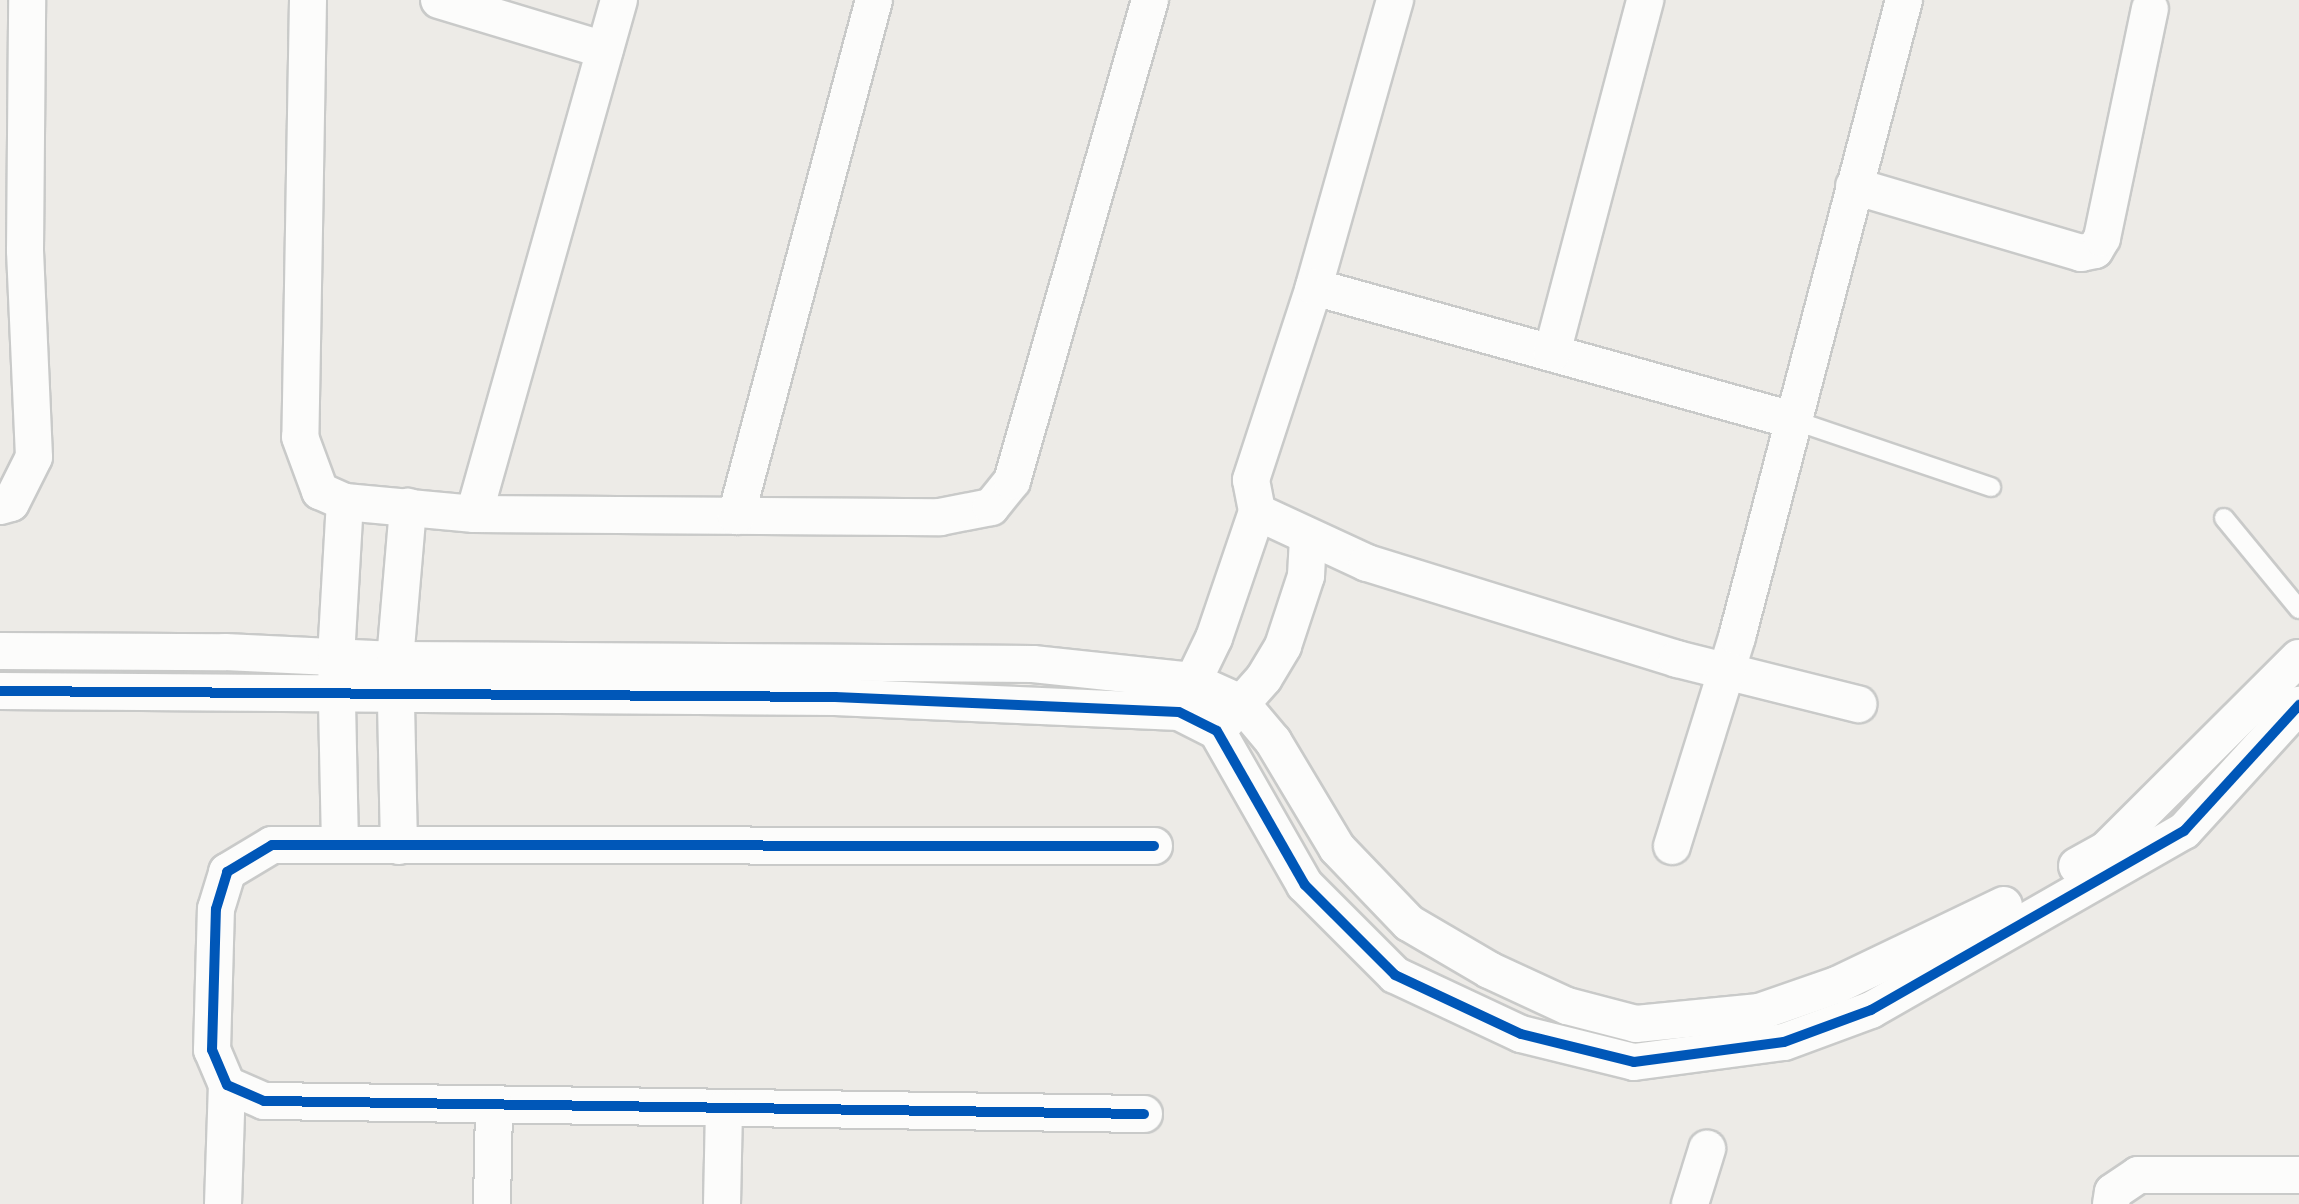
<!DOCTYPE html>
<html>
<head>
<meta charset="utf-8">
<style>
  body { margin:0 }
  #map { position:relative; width:2299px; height:1204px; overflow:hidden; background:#edebe7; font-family:"DejaVu Sans",sans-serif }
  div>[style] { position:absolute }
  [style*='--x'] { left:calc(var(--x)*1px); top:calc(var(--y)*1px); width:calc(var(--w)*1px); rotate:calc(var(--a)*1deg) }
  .roads { filter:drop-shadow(2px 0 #c9cac9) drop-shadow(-2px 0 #c9cac9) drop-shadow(0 2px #c9cac9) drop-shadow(0 -2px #c9cac9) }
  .lane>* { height:18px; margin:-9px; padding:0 9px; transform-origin:9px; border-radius:9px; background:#fcfcfb }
  .street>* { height:36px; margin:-18px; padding:0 18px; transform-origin:18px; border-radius:18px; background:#fcfcfb }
  .cycleway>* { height:10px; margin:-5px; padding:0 5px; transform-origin:5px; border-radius:5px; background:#0057b8 }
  span { translate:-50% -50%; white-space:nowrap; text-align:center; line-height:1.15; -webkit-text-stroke:6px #fff; paint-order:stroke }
</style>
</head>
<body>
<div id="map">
  <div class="roads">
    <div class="lane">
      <i style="--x:1796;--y:421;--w:206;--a:18.7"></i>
      <i style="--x:2224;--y:518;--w:118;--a:50.5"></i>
    </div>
    <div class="street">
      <i style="--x:308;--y:0;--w:437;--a:91"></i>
      <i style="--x:300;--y:437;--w:58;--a:69.7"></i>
      <i style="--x:320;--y:491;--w:27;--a:24"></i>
      <i style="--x:345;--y:502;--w:130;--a:5.3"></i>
      <i style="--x:474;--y:514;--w:466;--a:0.4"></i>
      <i style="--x:940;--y:517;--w:52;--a:-11.1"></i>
      <i style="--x:991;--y:507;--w:33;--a:-51"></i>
      <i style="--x:1012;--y:481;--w:500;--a:-73.99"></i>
      <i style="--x:439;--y:0;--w:173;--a:16.8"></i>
      <i style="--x:1395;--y:0;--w:298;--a:105.8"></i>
      <i style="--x:1314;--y:287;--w:203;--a:108.1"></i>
      <i style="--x:1251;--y:480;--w:33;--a:79"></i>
      <i style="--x:1257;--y:512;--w:121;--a:24.9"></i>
      <i style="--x:1367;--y:563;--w:325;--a:17.2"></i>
      <i style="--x:1677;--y:659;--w:187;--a:14"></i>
      <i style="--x:1854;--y:186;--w:237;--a:16.4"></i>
      <i style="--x:2081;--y:253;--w:14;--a:-12"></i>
      <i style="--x:2095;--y:250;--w:14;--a:-60"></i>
      <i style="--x:2102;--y:238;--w:234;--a:-78.2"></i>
      <i style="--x:1314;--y:287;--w:500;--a:15.54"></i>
      <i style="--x:1552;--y:353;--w:365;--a:-75.2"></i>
      <i style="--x:0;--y:506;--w:11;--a:-15"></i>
      <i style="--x:11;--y:503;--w:51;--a:-63.4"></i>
      <i style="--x:34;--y:457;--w:206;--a:-92.5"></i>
      <i style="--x:25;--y:251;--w:251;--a:-89.5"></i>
      <i style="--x:474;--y:514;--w:534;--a:-74.25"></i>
      <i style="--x:736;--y:516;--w:534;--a:-75.03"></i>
      <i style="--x:0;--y:651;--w:225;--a:0.3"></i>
      <i style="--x:225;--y:652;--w:170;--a:2.7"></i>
      <i style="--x:395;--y:660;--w:638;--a:0.36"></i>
      <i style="--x:1033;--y:664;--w:160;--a:6.1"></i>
      <i style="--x:1192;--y:681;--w:54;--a:24.2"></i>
      <i style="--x:1241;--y:703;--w:50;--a:49.9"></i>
      <i style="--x:1273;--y:741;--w:125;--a:59.1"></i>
      <i style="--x:1337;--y:848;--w:104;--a:46.2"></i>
      <i style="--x:1409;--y:923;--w:93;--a:30.4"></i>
      <i style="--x:1489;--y:970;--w:86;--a:24.8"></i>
      <i style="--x:1567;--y:1006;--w:71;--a:14.6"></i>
      <i style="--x:1636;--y:1024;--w:124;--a:-5.6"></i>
      <i style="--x:1759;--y:1012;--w:83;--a:-19.1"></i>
      <i style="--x:1837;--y:985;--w:185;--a:-25.6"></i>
      <i style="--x:0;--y:691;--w:835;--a:0.41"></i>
      <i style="--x:835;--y:697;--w:344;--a:2.5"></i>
      <i style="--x:1179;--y:712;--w:42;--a:26.6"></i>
      <i style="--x:1217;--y:731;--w:177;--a:60.3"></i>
      <i style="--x:1305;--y:885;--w:127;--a:45"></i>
      <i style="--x:1395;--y:975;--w:139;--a:25.1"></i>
      <i style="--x:1521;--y:1034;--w:116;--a:13.9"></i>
      <i style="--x:1634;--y:1062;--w:151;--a:-7.6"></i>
      <i style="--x:1784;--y:1042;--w:93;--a:-20.2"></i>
      <i style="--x:1871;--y:1010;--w:361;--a:-29.8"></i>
      <i style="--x:2184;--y:831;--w:171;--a:-47.6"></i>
      <i style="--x:1184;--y:700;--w:69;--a:-64.2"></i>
      <i style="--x:1214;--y:638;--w:133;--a:-71.2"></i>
      <i style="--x:1226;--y:721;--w:57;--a:-48.5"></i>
      <i style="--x:1264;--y:678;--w:37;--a:-59"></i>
      <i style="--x:1283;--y:646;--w:74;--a:-71.8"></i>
      <i style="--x:1306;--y:576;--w:39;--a:-87"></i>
      <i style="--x:340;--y:845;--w:188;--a:-91.2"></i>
      <i style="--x:336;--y:657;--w:155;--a:-86.7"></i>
      <i style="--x:399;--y:846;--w:186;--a:-91.2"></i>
      <i style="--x:395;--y:660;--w:154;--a:-85.1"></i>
      <i style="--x:1672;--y:846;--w:219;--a:-72.7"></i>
      <i style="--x:1737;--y:637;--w:659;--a:-75.31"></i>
      <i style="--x:2077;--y:866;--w:33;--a:-29"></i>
      <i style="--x:2106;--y:850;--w:272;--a:-44.9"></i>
      <i style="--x:1144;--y:1114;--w:880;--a:-179.15"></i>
      <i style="--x:264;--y:1101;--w:40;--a:-156.6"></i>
      <i style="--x:227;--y:1085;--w:38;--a:-113"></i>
      <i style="--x:212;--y:1050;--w:141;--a:-88.4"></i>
      <i style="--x:216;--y:909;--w:39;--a:-73"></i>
      <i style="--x:227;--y:872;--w:52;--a:-31"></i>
      <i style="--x:272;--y:845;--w:882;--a:0.06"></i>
      <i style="--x:223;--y:1204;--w:119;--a:-88.1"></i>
      <i style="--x:492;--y:1204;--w:99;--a:-88.8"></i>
      <i style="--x:722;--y:1204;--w:96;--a:-88.8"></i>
      <i style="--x:1690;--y:1204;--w:58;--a:-72.8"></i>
      <i style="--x:2111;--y:1204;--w:12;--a:-81"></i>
      <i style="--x:2113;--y:1192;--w:30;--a:-34"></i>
      <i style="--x:2138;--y:1175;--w:161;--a:0"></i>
    </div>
  </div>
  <div class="cycleway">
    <i style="--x:0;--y:691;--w:835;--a:0.41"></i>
    <i style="--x:835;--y:697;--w:344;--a:2.5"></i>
    <i style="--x:1179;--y:712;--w:42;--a:26.6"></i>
    <i style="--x:1217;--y:731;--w:177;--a:60.3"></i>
    <i style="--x:1305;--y:885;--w:127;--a:45"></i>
    <i style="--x:1395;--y:975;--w:139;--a:25.1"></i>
    <i style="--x:1521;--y:1034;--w:116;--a:13.9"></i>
    <i style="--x:1634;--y:1062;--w:151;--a:-7.6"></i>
    <i style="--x:1784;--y:1042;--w:93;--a:-20.2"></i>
    <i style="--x:1871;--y:1010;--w:361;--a:-29.8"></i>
    <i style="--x:2184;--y:831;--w:171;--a:-47.6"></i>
    <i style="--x:1144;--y:1114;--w:880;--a:-179.15"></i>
    <i style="--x:264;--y:1101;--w:40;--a:-156.6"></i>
    <i style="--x:227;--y:1085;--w:38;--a:-113"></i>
    <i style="--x:212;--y:1050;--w:141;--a:-88.4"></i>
    <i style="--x:216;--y:909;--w:39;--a:-73"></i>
    <i style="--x:227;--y:872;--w:52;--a:-31"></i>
    <i style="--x:272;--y:845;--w:882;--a:0.06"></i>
  </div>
</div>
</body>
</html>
